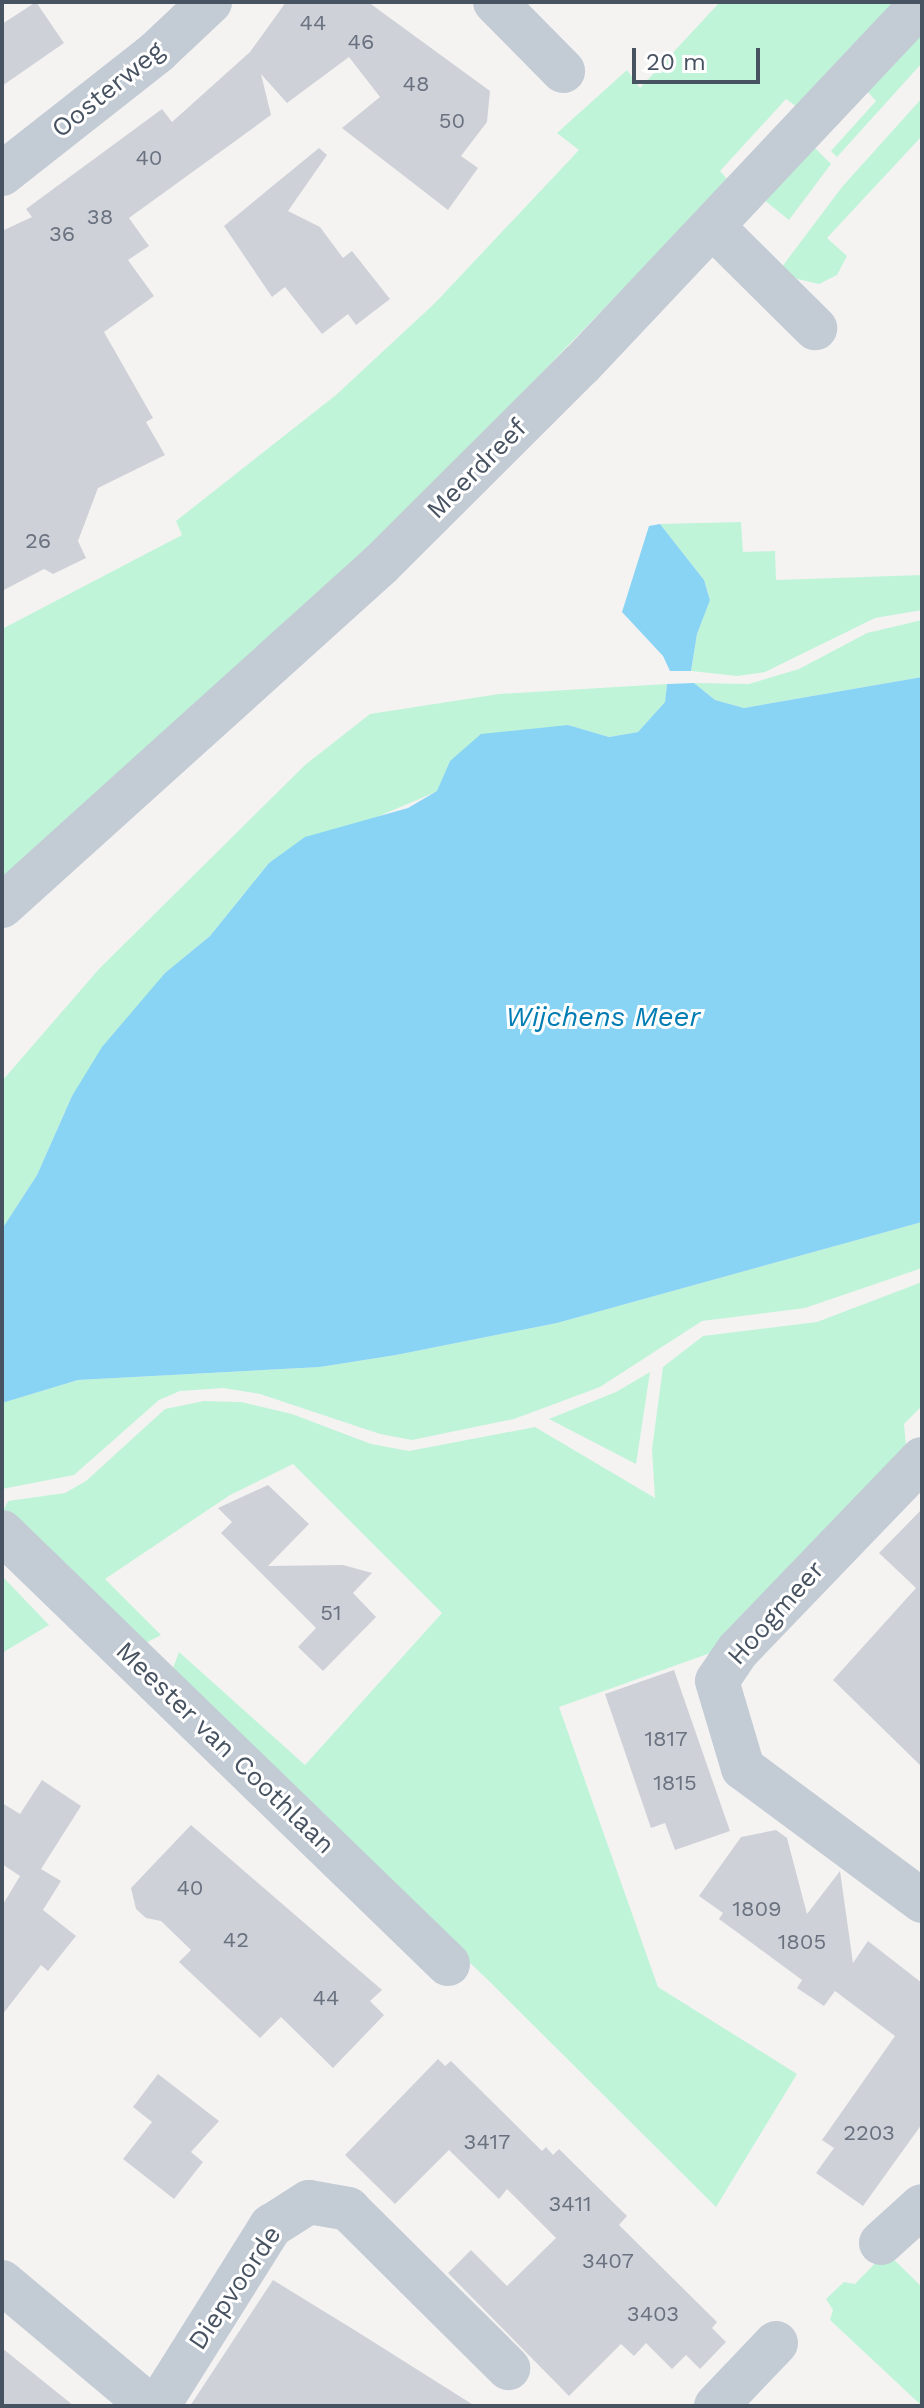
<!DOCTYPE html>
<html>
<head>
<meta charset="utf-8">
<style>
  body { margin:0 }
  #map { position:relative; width:924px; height:2408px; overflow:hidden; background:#f5f3f2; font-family:"Work Sans",sans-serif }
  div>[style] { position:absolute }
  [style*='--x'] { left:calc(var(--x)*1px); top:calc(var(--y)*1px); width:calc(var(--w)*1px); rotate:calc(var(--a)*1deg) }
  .green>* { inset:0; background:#bff4d9 }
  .water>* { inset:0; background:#89d4f4 }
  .building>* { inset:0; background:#ced1d8 }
  .minor>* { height:44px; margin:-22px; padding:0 22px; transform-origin:22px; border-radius:22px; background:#c3cbd5 }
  span { translate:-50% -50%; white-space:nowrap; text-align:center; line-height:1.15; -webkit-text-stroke:6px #fff; paint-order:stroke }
  .number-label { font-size:22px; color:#6a7280 }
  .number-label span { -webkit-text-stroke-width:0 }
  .street-label { font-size:26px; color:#485362 }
  .water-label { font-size:28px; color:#017db4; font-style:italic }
  .frame { position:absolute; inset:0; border:4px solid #485362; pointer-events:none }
  .scale { position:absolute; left:632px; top:48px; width:128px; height:36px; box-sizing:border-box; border:4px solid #485362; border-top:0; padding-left:10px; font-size:24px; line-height:28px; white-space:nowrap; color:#485362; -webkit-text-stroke:6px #fff; paint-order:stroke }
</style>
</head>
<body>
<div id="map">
  <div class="green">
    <i style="clip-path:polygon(720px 2px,897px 2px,797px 107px,786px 99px,720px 171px,728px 180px,448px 470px,215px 694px,2px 881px,2px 629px,182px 535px,176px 521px,336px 395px,435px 303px,579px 150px,557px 133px,627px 70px,640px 88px)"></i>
    <i style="clip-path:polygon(922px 32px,922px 63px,837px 157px,831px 151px,876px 101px,867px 91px)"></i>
    <i style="clip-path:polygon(922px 98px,922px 136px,827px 238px,847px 256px,837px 275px,819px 284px,789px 277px,781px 268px,842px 187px)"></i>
    <i style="clip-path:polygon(814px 147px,831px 164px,789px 220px,764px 200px)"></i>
    <i style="clip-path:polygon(741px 522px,743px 552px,775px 551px,776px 580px,922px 575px,922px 610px,875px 618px,765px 672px,737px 676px,691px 671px,697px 634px,710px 599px,704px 580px,660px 524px)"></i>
    <i style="clip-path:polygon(922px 620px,922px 677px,744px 708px,715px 700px,694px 683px,749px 684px,799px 669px,867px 633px)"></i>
    <i style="clip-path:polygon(667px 684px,665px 702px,638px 732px,609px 737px,568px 725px,450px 761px,438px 791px,269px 863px,210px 936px,165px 973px,72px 1096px,37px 1175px,2px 1229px,2px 1081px,99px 969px,305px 765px,370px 714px,499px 694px)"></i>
    <i style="clip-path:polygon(922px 1222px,922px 1268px,805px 1308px,702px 1321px,600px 1387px,514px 1419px,412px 1440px,380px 1434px,260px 1394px,223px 1388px,180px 1391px,159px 1400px,74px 1475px,2px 1489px,2px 1403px,78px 1380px,320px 1367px,396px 1355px,557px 1323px)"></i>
    <i style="clip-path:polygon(922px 1282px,922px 1406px,904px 1424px,907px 1456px,716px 1651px,559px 1707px,658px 1987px,797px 2074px,716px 2207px,490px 1982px,170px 1676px,179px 1652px,305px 1765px,442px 1613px,293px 1464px,230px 1495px,105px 1579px,161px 1635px,140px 1646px,2px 1513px,8px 1501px,65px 1493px,86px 1481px,165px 1409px,204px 1401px,241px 1402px,292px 1414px,371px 1444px,409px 1451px,535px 1427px,655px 1498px,652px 1449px,663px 1367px,703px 1336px,817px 1322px)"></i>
    <i style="clip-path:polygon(650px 1372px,636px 1464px,549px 1419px,616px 1392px)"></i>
    <i style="clip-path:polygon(2px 1576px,49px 1625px,2px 1653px)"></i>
    <i style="clip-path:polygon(886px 2252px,921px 2286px,922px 2406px,830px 2320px,833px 2310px,826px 2299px,844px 2282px,855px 2284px)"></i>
  </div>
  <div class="water">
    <i style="clip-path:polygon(660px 524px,704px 580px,710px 600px,697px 634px,691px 671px,670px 671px,663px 656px,622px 612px,649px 526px)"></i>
    <i style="clip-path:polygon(922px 677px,922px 1222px,557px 1323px,396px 1355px,320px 1367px,78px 1380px,2px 1403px,2px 1229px,37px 1175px,72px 1096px,102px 1047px,165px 973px,210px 936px,269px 863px,305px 837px,408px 808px,437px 791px,450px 761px,481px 734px,568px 725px,609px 737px,638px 732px,665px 702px,667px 684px,694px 683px,715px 700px,744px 708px)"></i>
  </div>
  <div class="building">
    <i style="clip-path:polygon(36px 2px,64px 43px,2px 86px,2px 24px)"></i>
    <i style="clip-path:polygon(286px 2px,368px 2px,490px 91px,487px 122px,461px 156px,478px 168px,448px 210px,342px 128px,380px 97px,349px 57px,287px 103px,261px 74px,271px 115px,129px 218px,149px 246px,128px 260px,154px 296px,104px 332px,153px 418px,146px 422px,165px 455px,98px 488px,78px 541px,86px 558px,53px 574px,44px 569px,2px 591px,2px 231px,32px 217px,26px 209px,162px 109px,172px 122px,250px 52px)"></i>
    <i style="clip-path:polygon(319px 148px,327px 155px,288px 211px,320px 227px,343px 258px,352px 251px,390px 299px,356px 325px,348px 314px,322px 334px,285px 287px,272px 297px,224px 226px)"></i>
    <i style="clip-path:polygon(268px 1485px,309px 1524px,268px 1566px,343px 1565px,372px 1573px,353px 1593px,376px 1617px,323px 1671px,298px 1647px,316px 1628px,221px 1533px,232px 1522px,218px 1508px)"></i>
    <i style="clip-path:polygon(922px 1509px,922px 1767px,833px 1680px,916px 1588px,879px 1553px)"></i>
    <i style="clip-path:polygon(674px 1670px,730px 1831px,675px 1850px,665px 1823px,651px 1828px,605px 1694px)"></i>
    <i style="clip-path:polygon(42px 1780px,81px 1806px,41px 1869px,61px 1881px,43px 1910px,76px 1936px,48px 1971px,41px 1965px,2px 2015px,2px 1906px,20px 1876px,2px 1864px,2px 1803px,20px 1814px)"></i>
    <i style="clip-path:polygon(191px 1825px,382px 1990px,370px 2001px,384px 2015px,333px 2068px,281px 2017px,260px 2038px,179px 1962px,191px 1950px,161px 1921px,146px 1918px,136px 1909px,131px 1888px)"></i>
    <i style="clip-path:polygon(776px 1830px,787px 1838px,807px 1914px,840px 1871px,853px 1963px,868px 1941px,922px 1983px,922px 2124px,863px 2206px,816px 2173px,834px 2148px,822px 2140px,895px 2036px,835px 1991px,824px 2006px,797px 1988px,802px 1980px,719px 1919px,723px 1913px,699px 1896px,741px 1837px)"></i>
    <i style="clip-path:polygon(438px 2059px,445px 2066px,451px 2061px,542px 2151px,546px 2147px,553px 2155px,559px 2149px,627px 2216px,619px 2225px,717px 2322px,712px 2328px,726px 2342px,700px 2369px,686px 2355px,672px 2369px,646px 2343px,634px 2356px,621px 2344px,569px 2396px,448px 2273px,471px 2250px,507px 2286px,556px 2238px,507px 2189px,499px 2199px,449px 2150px,395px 2204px,345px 2155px)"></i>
    <i style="clip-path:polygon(158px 2074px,219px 2121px,191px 2152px,203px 2162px,174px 2199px,123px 2159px,152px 2122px,133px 2107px)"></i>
    <i style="clip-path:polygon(273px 2280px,356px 2331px,475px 2406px,190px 2406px)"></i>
    <i style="clip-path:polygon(2px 2348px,74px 2406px,2px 2406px)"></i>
  </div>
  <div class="minor">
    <i style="--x:495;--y:2;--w:97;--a:45.4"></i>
    <i style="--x:2;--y:174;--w:197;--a:-38.2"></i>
    <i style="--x:157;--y:52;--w:73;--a:-43.3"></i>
    <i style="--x:713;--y:227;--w:144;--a:44.7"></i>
    <i style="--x:2;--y:906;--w:510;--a:-42.06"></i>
    <i style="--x:381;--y:564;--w:282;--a:-44.9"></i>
    <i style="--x:581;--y:365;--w:497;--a:-46.7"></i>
    <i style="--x:922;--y:1459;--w:265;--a:133.9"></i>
    <i style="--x:738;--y:1650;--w:37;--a:124"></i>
    <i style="--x:717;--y:1681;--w:91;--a:73.4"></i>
    <i style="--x:743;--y:1768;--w:223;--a:36.6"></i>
    <i style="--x:2;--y:1532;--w:621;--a:44.09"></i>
    <i style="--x:881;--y:2243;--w:55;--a:-42.1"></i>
    <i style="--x:2;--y:2282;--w:193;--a:40"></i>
    <i style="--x:158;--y:2406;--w:213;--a:-57.9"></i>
    <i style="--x:271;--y:2226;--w:45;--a:-32.3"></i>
    <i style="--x:309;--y:2202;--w:40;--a:10"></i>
    <i style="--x:348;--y:2209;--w:226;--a:44.8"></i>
    <i style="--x:716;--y:2406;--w:87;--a:-46.4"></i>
  </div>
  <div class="number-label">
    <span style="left:313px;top:23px">44</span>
    <span style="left:361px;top:42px">46</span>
    <span style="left:416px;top:84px">48</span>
    <span style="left:452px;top:121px">50</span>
    <span style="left:149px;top:158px">40</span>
    <span style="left:100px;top:217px">38</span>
    <span style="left:62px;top:234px">36</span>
    <span style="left:38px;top:541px">26</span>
    <span style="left:331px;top:1613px">51</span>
    <span style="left:666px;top:1739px">1817</span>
    <span style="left:675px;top:1783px">1815</span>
    <span style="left:190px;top:1888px">40</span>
    <span style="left:757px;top:1909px">1809</span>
    <span style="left:236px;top:1940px">42</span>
    <span style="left:802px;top:1942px">1805</span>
    <span style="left:326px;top:1998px">44</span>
    <span style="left:869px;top:2133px">2203</span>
    <span style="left:487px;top:2142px">3417</span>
    <span style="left:570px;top:2204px">3411</span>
    <span style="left:608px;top:2261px">3407</span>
    <span style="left:653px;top:2314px">3403</span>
  </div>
  <div class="street-label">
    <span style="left:108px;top:90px;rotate:-39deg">Oosterweg</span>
    <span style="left:477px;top:469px;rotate:-45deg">Meerdreef</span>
    <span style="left:776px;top:1613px;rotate:-48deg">Hoogmeer</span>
    <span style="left:225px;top:1748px;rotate:44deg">Meester van Coothlaan</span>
    <span style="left:235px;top:2288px;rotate:-56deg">Diepvoorde</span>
  </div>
  <div class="water-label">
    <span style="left:603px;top:1017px">Wijchens Meer</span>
  </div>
  <div class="frame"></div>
  <div class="scale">20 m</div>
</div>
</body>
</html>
